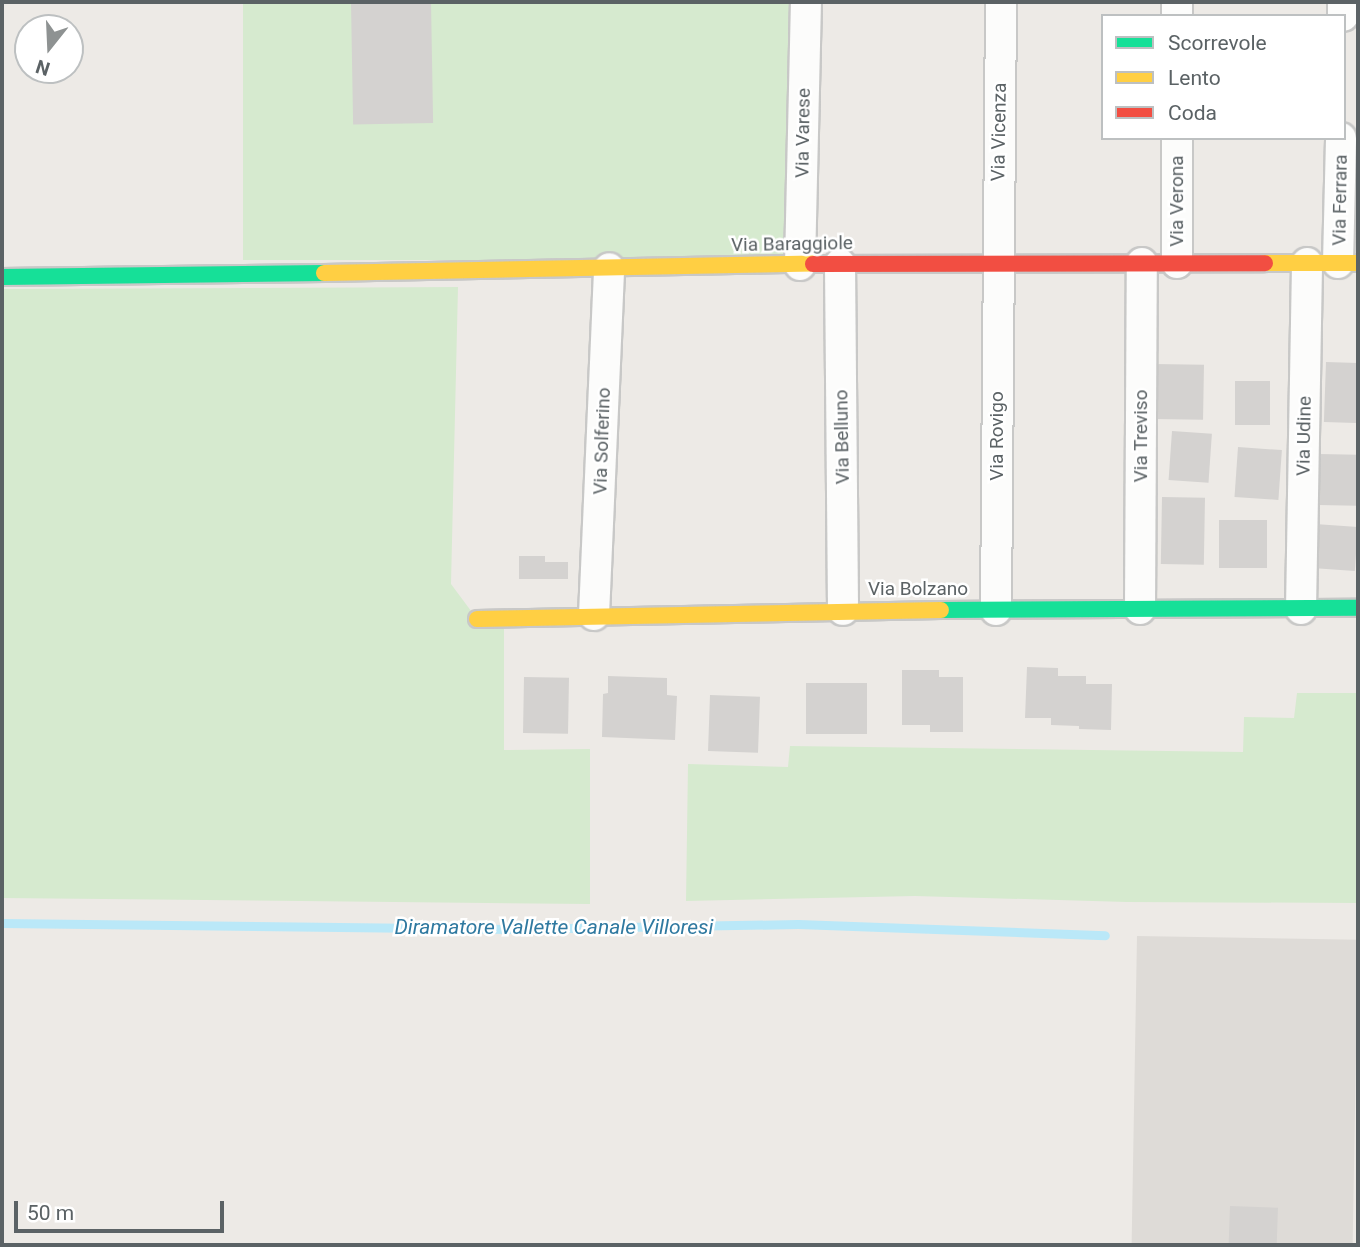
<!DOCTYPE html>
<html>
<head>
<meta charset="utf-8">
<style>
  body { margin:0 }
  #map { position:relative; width:1360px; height:1247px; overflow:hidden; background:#edeae6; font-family:Roboto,sans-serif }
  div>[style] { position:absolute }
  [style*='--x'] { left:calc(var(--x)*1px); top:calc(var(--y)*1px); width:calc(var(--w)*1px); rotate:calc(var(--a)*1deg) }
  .industrial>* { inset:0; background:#dedbd7; transform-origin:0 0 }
  .green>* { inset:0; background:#d6eacf; transform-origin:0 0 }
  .stream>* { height:9px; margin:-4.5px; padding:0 4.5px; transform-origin:4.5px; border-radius:4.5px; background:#bae8f8 }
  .building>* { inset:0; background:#d4d2d0; transform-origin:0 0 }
  .roads { filter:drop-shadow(2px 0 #c8c8c7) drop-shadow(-2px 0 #c8c8c7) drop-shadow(0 2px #c8c8c7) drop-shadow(0 -2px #c8c8c7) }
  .street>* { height:30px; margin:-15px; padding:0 15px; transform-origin:15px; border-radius:15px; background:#fcfcfb }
  .fast>* { height:16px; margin:-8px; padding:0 8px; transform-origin:8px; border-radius:8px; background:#16e098 }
  .slow>* { height:16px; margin:-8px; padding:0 8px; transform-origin:8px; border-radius:8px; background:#ffcf43 }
  .jam>* { height:16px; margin:-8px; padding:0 8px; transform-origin:8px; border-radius:8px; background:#f24e42 }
  span { translate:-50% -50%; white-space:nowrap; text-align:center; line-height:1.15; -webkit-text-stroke:5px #fff; paint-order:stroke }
  .street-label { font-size:19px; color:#5b6265 }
  .water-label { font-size:21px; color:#2f79a0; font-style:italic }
  .frame { position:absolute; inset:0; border:4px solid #5b6265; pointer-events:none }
  .legend { position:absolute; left:1101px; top:14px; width:245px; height:126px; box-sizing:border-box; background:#fff; border:2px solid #bdc0c1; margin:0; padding:9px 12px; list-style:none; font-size:21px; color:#5b6265 }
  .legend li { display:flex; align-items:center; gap:14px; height:35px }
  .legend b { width:35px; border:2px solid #bdc0c1 }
  .north { position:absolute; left:14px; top:14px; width:70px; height:70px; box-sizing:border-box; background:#fff; border:2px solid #bdc0c1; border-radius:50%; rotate:198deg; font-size:19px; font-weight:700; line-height:28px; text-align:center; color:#5b6265 }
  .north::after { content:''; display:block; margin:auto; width:24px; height:32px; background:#8e9292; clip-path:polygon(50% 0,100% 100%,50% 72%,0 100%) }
  .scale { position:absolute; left:14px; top:1201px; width:210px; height:32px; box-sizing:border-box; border:4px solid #5b6265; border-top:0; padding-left:9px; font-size:21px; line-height:24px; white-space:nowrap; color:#5b6265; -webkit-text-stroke:5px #fff; paint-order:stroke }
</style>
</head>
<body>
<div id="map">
  <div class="industrial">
    <i style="left:1137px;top:936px;width:221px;height:309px;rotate:1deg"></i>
  </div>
  <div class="green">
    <i style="left:243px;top:2px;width:546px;height:258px"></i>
    <i style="clip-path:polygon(458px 287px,451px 584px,477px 619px,504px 618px,504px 750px,590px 749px,590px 904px,2px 898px,2px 289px)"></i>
    <i style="clip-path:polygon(1297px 693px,1358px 693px,1358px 903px,1127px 902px,915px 896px,686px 901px,688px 764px,788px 767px,790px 746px,1243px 752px,1244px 717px,1294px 718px)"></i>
  </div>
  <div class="stream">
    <i style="--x:2;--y:923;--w:509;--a:0.68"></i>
    <i style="--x:511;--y:929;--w:287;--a:-1"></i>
    <i style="--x:798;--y:924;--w:307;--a:2.1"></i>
  </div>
  <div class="building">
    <i style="left:431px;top:2px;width:121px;height:80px;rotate:89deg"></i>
    <i style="left:1326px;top:362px;width:32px;height:60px;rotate:2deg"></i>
    <i style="left:1154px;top:364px;width:50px;height:55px;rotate:1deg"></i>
    <i style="left:1235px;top:381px;width:35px;height:44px"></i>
    <i style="left:1172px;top:431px;width:40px;height:49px;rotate:4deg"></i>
    <i style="left:1238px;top:447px;width:44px;height:50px;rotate:4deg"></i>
    <i style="left:1319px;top:454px;width:39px;height:51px;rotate:1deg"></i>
    <i style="left:1162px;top:497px;width:43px;height:67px;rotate:1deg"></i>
    <i style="left:1219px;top:520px;width:48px;height:48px"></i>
    <i style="left:1315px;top:524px;width:43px;height:44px;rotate:4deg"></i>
    <i style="clip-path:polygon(519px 556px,545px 556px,545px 562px,568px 562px,568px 579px,519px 579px)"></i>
    <i style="clip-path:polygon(1027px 667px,1058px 668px,1058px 676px,1086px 676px,1086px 684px,1112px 684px,1111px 730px,1079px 729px,1079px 726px,1051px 725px,1051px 718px,1025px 718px)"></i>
    <i style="clip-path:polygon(902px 670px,939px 670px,939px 677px,963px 677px,963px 732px,930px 732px,930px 725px,902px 725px)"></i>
    <i style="clip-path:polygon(608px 676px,667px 678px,667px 695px,677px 696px,675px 740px,602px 737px,603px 694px,608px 693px)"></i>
    <i style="left:524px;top:677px;width:45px;height:56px;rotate:1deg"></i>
    <i style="left:806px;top:683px;width:61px;height:51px"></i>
    <i style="left:710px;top:695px;width:50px;height:56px;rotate:2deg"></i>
    <i style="left:1230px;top:1206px;width:48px;height:39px;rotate:2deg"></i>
  </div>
  <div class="roads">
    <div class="street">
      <i style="--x:1177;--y:2;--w:14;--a:90"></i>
      <i style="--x:1343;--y:2;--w:14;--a:90"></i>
      <i style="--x:1177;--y:138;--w:125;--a:90"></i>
      <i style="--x:1338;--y:263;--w:125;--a:-88.6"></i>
      <i style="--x:840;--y:264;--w:346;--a:89.5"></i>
      <i style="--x:800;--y:265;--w:263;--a:-88.7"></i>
      <i style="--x:1140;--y:609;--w:346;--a:-89.7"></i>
      <i style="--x:1301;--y:609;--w:346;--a:-89"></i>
      <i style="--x:996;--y:610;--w:608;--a:-89.53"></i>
      <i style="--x:594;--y:615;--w:347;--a:-87.5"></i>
    </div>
    <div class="fast">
      <i style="--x:2;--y:277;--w:322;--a:-0.7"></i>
      <i style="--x:941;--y:610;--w:417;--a:-0.3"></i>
    </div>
    <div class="slow">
      <i style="--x:1265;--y:263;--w:93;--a:0"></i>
      <i style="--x:324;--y:273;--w:489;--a:-1.1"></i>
      <i style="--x:477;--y:619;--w:464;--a:-1.1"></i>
    </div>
    <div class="jam">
      <i style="--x:813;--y:264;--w:452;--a:-0.1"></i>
    </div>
  </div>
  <div class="street-label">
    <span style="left:999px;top:132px;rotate:-89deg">Via Vicenza</span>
    <span style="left:803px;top:133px;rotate:-89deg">Via Varese</span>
    <span style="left:1340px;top:200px;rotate:-89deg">Via Ferrara</span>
    <span style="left:1177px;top:201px;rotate:-90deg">Via Verona</span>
    <span style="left:792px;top:244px;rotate:-1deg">Via Baraggiole</span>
    <span style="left:997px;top:436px;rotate:-90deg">Via Rovigo</span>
    <span style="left:1141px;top:436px;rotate:-90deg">Via Treviso</span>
    <span style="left:1304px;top:436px;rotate:-89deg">Via Udine</span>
    <span style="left:842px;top:437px;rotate:-91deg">Via Belluno</span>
    <span style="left:602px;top:441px;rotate:-88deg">Via Solferino</span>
    <span style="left:918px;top:589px">Via Bolzano</span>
  </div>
  <div class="water-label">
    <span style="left:554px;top:927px">Diramatore Vallette Canale Villoresi</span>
  </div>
  <div class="frame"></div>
  <ul class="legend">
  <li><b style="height:9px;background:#16e098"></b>Scorrevole</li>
  <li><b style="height:9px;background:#ffcf43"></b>Lento</li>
  <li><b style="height:9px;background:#f24e42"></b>Coda</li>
  </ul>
  <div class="north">N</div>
  <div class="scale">50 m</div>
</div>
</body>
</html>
